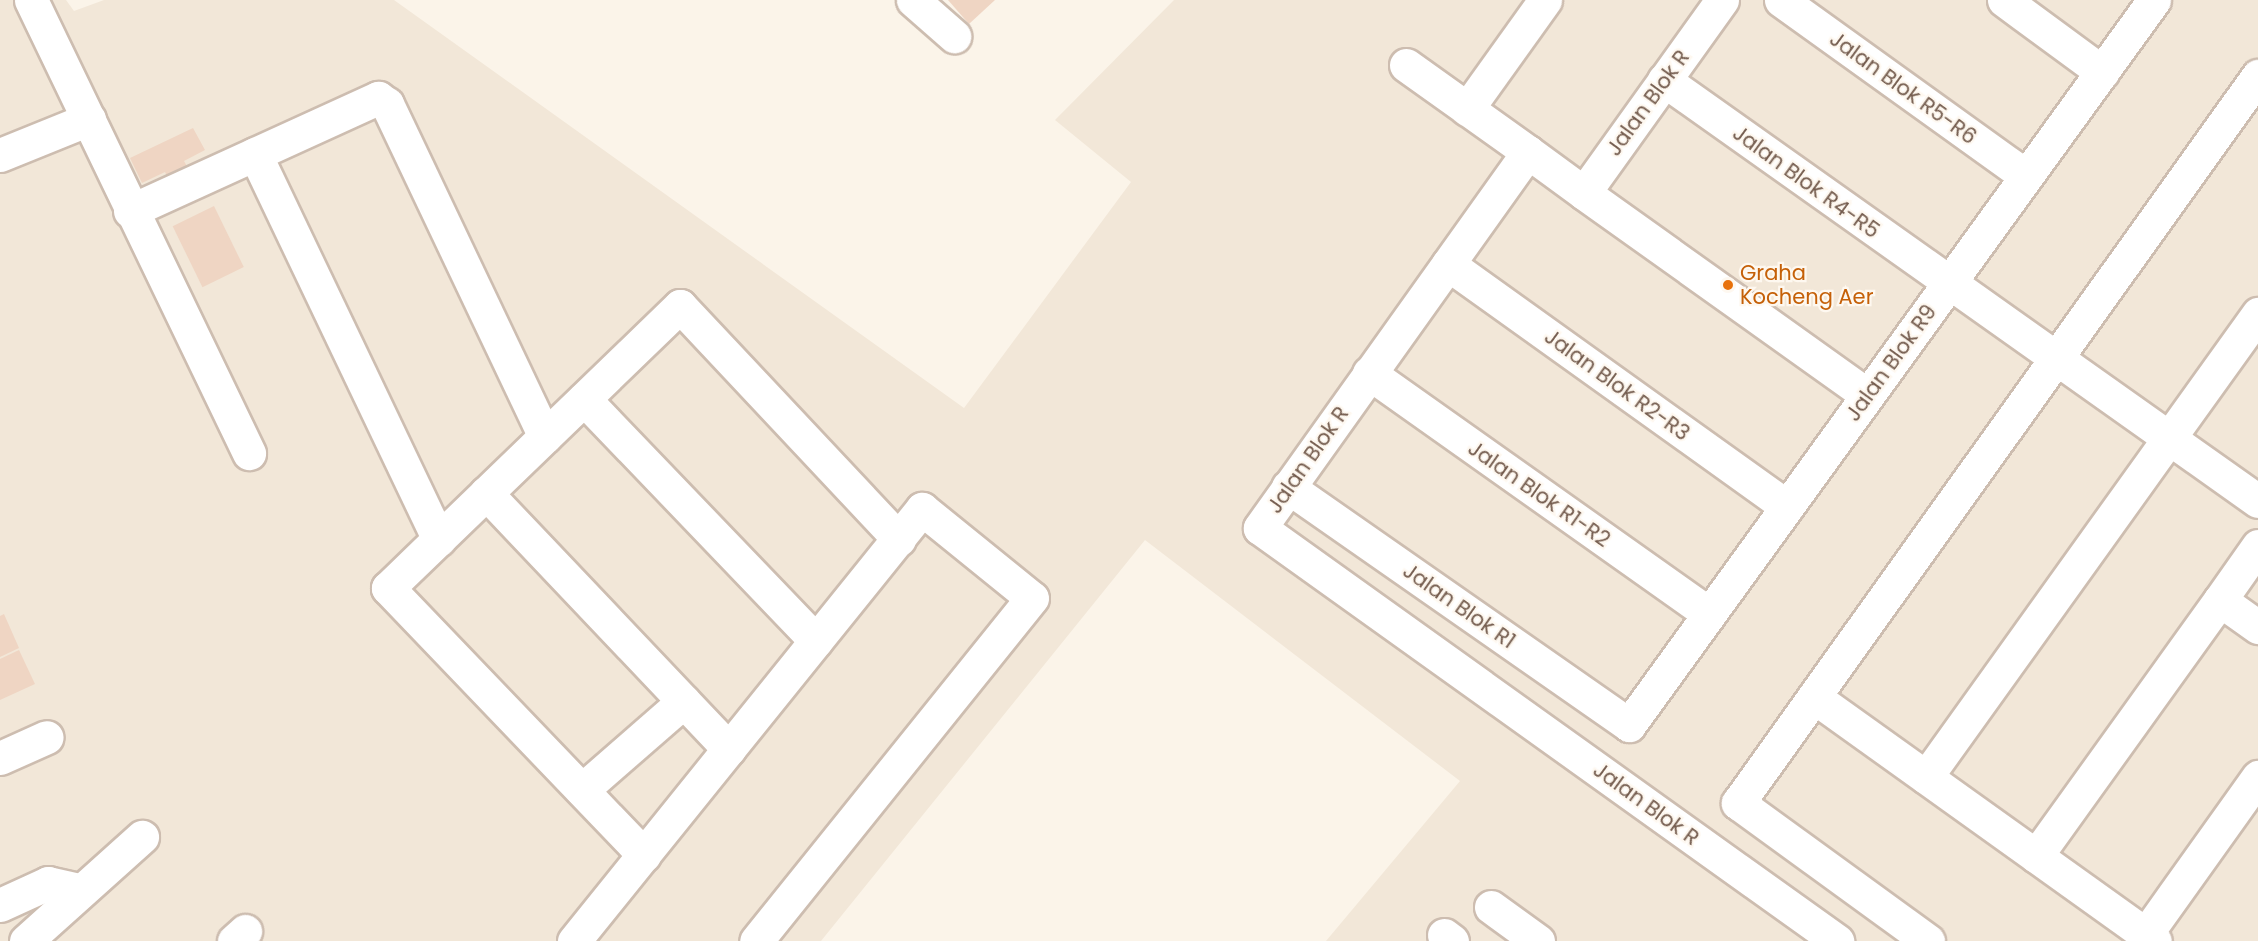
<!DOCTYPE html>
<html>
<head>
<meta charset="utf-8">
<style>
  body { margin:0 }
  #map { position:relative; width:2258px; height:941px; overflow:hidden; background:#fbf4e9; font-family:Poppins,sans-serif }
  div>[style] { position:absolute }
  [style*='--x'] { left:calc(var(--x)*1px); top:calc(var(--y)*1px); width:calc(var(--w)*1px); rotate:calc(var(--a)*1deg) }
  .residential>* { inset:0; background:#f2e7d8 }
  .building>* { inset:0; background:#efd5c3; transform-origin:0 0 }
  .roads { filter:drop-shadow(2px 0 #cdbdb0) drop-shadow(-2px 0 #cdbdb0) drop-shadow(0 2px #cdbdb0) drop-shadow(0 -2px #cdbdb0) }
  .minor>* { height:33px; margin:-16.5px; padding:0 16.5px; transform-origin:16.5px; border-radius:16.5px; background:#fff }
  .dots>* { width:16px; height:16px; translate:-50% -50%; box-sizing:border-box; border:3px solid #fef8f0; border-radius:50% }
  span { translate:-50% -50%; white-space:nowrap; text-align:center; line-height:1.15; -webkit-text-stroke:4.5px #fef8f0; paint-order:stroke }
  .street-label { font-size:21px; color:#745c4e }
  .food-label { font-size:21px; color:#c56008 }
  .left { translate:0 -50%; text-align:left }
</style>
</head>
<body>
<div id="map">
  <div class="residential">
    <i style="clip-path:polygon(0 0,66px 0,74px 11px,104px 0,394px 0,964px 408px,1131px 182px,1055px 120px,1174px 0,2258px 0,2258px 941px,1326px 941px,1460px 781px,1145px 540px,821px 941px,0 941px)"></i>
  </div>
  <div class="building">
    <i style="clip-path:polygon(948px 0,995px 0,969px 24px)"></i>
    <i style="clip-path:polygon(193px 128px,205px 150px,184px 161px,190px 172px,170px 182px,165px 172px,142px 183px,130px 158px)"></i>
    <i style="left:214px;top:206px;width:68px;height:46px;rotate:64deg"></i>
    <i style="clip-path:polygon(4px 614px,19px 648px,0 657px,0 616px)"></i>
    <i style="clip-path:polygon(19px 650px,35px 684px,0 700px,0 659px)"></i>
  </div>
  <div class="roads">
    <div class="minor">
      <i style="--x:31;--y:0;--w:503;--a:64.3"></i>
      <i style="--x:913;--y:0;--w:55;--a:41.3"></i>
      <i style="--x:1722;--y:0;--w:237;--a:125.6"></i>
      <i style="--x:1584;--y:193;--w:69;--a:-143.8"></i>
      <i style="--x:1528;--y:152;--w:462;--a:125.5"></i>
      <i style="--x:1260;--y:528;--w:710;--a:35.59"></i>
      <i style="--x:1781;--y:0;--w:302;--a:35.7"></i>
      <i style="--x:2004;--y:0;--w:122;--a:36.3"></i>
      <i style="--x:1406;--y:65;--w:150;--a:35.5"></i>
      <i style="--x:1664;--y:80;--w:728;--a:35.33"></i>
      <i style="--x:1467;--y:109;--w:134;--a:-54.4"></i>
      <i style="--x:255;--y:154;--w:427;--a:64.5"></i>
      <i style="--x:0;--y:155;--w:96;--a:-22"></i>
      <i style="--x:1584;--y:193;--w:348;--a:35.5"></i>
      <i style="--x:130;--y:211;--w:273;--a:-24.5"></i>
      <i style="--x:378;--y:98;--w:11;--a:34"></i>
      <i style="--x:387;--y:104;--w:368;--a:64.6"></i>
      <i style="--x:1448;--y:264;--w:417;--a:35.6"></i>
      <i style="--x:1369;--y:373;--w:417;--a:35.3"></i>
      <i style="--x:584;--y:399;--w:335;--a:46.2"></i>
      <i style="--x:1288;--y:487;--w:416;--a:34.9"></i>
      <i style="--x:1629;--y:725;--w:895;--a:-54.09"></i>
      <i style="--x:486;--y:493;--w:353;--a:46.5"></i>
      <i style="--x:2258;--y:546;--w:66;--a:125.1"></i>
      <i style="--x:2220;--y:600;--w:47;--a:35.4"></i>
      <i style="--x:1814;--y:697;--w:419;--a:35.6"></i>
      <i style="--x:0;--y:758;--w:51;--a:-24.1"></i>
      <i style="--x:1926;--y:777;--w:570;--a:-54.36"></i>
      <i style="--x:582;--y:790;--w:135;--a:-41.1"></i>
      <i style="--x:644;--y:855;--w:370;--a:-133.8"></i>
      <i style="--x:388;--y:588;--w:406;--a:-44"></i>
      <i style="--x:680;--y:306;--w:320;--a:46.8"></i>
      <i style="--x:2036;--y:856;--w:315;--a:-54.3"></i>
      <i style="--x:0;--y:905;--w:53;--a:-24.6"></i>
      <i style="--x:48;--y:883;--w:32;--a:13"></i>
      <i style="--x:1491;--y:907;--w:58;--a:35.9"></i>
      <i style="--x:2146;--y:934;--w:193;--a:-54.5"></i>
      <i style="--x:1444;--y:935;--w:10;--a:37"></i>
      <i style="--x:26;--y:941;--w:156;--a:-41.9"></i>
      <i style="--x:234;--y:941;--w:15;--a:-42"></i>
      <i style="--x:574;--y:941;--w:555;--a:-51.15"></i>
      <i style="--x:922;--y:509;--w:141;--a:39"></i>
      <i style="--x:1032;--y:598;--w:440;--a:128.8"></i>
      <i style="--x:1928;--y:941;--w:235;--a:-144"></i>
      <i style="--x:1738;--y:803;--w:894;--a:-54.43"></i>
    </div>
  </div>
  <div class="dots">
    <i style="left:1728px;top:285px;background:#e8710a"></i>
  </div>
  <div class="street-label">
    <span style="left:1903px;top:88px;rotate:36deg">Jalan Blok R5-R6</span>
    <span style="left:1648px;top:103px;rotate:-54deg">Jalan Blok R</span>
    <span style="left:1806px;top:182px;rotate:36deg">Jalan Blok R4-R5</span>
    <span style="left:1891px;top:363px;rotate:-54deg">Jalan Blok R9</span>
    <span style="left:1617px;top:385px;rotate:36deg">Jalan Blok R2-R3</span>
    <span style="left:1308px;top:460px;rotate:-55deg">Jalan Blok R</span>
    <span style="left:1539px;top:494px;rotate:35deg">Jalan Blok R1-R2</span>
    <span style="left:1459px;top:606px;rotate:35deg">Jalan Blok R1</span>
    <span style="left:1646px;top:804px;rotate:36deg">Jalan Blok R</span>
  </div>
  <div class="food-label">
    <span class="left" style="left:1740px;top:285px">Graha<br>Kocheng Aer</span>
  </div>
</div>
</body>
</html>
